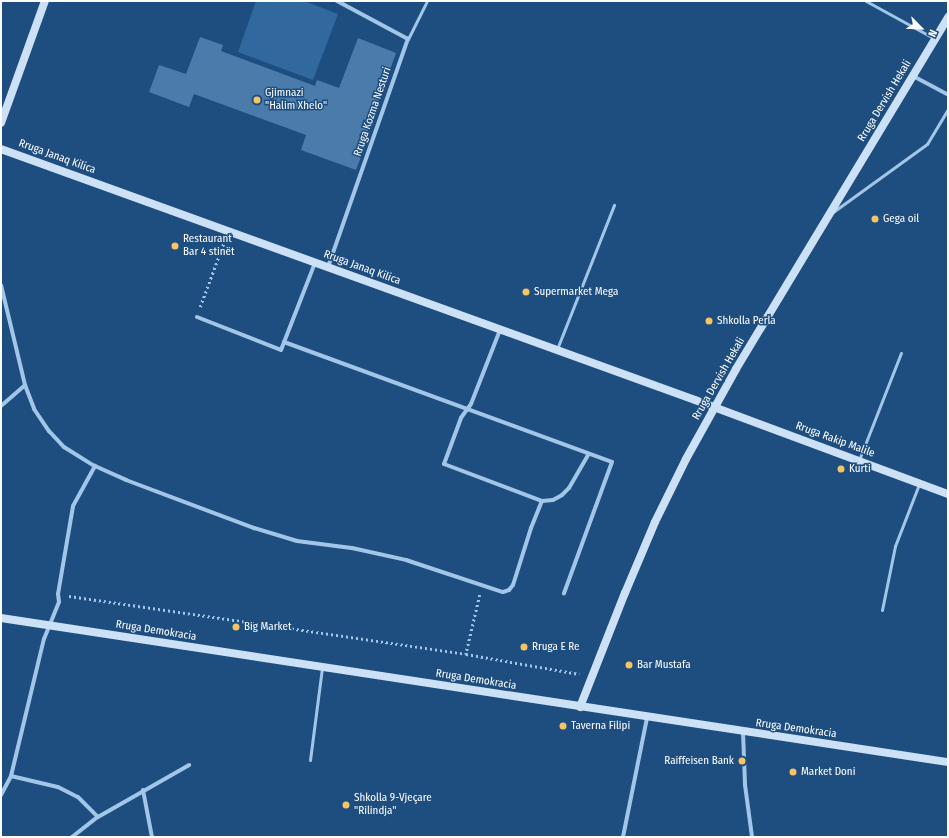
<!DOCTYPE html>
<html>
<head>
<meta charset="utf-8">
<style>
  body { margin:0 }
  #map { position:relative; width:949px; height:838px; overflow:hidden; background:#1e4e7f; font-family:"Fira Sans Condensed",sans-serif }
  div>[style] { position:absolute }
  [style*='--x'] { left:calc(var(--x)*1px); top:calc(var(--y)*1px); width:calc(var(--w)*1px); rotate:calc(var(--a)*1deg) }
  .green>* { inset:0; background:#31689e }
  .building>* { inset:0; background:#4a7bab }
  .path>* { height:2.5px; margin-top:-1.25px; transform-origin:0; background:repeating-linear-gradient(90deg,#a2c6e8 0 2px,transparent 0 5px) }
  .lane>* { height:3px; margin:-1.5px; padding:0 1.5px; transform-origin:1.5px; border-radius:1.5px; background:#a2c6e8 }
  .street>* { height:4px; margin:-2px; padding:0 2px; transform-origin:2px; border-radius:2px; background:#a2c6e8 }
  .secondary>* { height:8px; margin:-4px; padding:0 4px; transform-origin:4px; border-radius:4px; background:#cde1f6 }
  .dots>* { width:11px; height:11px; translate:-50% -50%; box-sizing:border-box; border:2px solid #1e4e7f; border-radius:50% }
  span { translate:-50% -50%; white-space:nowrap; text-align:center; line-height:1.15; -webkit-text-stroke:3px #1e4e7f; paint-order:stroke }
  .poi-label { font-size:11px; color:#fff }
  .left { translate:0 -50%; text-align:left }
  .right { translate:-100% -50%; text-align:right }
  .street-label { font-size:11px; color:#fff }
  .frame { position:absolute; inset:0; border:2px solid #fff; pointer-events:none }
  .north { position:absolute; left:901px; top:8px; width:40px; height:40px; -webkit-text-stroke:3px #1e4e7f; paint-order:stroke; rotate:114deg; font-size:11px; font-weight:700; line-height:16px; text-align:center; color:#fff }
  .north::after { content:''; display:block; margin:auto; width:14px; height:18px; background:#fff; clip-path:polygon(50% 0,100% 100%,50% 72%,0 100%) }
</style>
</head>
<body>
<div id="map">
  <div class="green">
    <i style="clip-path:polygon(256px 1px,304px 1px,338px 14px,313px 80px,238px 52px)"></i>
  </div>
  <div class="building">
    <i style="clip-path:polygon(200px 37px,223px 45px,221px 51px,315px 86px,317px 80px,339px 88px,358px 38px,396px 53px,365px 139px,367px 141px,356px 170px,301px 150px,306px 135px,194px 94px,189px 107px,149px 92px,159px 65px,186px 74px)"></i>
  </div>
  <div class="path">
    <i style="--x:200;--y:307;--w:69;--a:-69.7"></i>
    <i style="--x:480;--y:595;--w:61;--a:103.3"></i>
    <i style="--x:466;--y:654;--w:115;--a:10"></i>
    <i style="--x:69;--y:596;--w:401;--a:8.3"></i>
  </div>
  <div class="lane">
    <i style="--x:866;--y:1;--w:79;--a:28.8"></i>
    <i style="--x:408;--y:39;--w:42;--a:-63.4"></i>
    <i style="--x:833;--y:212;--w:116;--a:-35.9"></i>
    <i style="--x:927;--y:144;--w:41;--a:-59"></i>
    <i style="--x:557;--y:349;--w:155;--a:-68.4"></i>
    <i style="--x:859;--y:460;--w:115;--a:-68.6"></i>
    <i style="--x:882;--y:610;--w:65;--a:-78.5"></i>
    <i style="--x:895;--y:546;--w:66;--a:-68.8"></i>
    <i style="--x:310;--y:760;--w:93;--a:-82.6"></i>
  </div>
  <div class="street">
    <i style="--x:913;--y:76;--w:40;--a:28"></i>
    <i style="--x:328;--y:267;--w:242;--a:-70.7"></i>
    <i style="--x:408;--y:39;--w:81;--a:-151.8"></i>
    <i style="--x:1;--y:285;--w:103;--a:76.5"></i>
    <i style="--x:25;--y:385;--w:26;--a:69"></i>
    <i style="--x:34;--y:409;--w:27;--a:56"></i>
    <i style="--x:49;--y:431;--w:22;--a:47"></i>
    <i style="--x:64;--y:447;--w:36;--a:32"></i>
    <i style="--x:95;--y:466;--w:34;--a:24"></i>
    <i style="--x:126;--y:480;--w:137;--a:20.6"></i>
    <i style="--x:254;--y:528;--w:45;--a:16.8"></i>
    <i style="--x:297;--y:541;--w:55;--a:7.3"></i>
    <i style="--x:352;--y:548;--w:55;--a:12.5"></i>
    <i style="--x:406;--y:560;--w:102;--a:18.3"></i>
    <i style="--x:503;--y:592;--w:6;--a:-18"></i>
    <i style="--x:509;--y:590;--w:6;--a:-51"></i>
    <i style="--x:513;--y:585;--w:60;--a:-72.5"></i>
    <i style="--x:531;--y:528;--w:29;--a:-68"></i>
    <i style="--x:197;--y:317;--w:90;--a:21.4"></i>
    <i style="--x:281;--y:350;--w:93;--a:-68.7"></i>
    <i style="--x:500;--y:330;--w:79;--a:111.4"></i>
    <i style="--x:471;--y:404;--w:17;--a:126"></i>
    <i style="--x:461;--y:418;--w:49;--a:110.3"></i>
    <i style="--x:444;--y:464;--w:105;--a:20.7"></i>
    <i style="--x:542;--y:501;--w:11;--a:-5"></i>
    <i style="--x:553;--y:500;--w:10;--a:-29"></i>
    <i style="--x:562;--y:495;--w:10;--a:-45"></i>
    <i style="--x:569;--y:488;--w:39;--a:-60"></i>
    <i style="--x:284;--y:342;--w:349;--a:20.1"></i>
    <i style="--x:612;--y:462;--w:140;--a:110.1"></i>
    <i style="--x:1;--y:406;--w:32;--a:-41"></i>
    <i style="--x:743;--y:732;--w:53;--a:87.8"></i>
    <i style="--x:745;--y:785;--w:52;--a:82.3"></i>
    <i style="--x:11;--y:776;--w:141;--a:-76.5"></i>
    <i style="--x:44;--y:639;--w:40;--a:-68"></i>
    <i style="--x:59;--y:602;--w:8;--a:-97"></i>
    <i style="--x:58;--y:594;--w:89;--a:-80.3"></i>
    <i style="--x:73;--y:506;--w:46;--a:-61.2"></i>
    <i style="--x:143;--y:790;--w:48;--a:79.2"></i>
    <i style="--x:1;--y:795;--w:21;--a:-62"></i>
    <i style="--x:11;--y:776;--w:48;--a:13.2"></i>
    <i style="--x:58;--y:787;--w:22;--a:27"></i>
    <i style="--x:78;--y:797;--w:28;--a:45"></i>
    <i style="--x:72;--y:837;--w:33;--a:-38"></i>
    <i style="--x:98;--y:817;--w:105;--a:-29.7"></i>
    <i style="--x:623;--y:837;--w:121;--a:-78.6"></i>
  </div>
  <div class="secondary">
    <i style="--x:1;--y:123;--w:130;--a:-70.2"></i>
    <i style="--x:1;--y:149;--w:738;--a:19.88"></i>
    <i style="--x:695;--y:400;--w:270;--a:20.4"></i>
    <i style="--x:1;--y:618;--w:958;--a:8.65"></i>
    <i style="--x:580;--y:707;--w:123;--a:-68.5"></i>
    <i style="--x:625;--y:593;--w:77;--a:-67.1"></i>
    <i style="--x:655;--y:522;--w:70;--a:-63.8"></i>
    <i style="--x:686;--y:459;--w:103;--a:-60.9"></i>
    <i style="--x:736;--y:369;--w:411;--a:-58.9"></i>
  </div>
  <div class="dots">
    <i style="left:257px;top:100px;background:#f7c462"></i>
    <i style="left:875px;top:219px;background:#f7c462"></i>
    <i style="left:175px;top:246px;background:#f7c462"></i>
    <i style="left:526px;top:292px;background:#f7c462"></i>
    <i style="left:709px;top:321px;background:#f7c462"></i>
    <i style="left:841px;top:469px;background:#f7c462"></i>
    <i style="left:236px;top:627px;background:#f7c462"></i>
    <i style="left:524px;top:647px;background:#f7c462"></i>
    <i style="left:629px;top:665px;background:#f7c462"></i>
    <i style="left:563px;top:726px;background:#f7c462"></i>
    <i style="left:742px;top:761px;background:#f7c462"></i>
    <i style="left:793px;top:772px;background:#f7c462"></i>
    <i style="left:346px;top:805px;background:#f7c462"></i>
  </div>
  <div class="poi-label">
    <span class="left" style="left:265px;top:100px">Gjimnazi<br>"Halim Xhelo"</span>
    <span class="left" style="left:883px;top:219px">Gega oil</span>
    <span class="left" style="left:183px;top:246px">Restaurant<br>Bar 4 stinët</span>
    <span class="left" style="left:534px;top:292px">Supermarket Mega</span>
    <span class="left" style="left:717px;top:321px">Shkolla Perla</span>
    <span class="left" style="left:849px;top:469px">Kurti</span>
    <span class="left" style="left:244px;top:627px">Big Market</span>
    <span class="left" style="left:532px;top:647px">Rruga E Re</span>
    <span class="left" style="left:637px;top:665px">Bar Mustafa</span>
    <span class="left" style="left:571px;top:726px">Taverna Filipi</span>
    <span class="right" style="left:734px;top:761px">Raiffeisen Bank</span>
    <span class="left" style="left:801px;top:772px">Market Doni</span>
    <span class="left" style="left:354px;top:805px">Shkolla 9-Vjeçare<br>"Rilindja"</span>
  </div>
  <div class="street-label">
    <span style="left:885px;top:101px;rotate:-59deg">Rruga Dervish Hekali</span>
    <span style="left:373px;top:112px;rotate:-71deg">Rruga Kozma Nesturi</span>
    <span style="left:57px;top:157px;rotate:20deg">Rruga Janaq Kilica</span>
    <span style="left:362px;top:268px;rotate:20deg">Rruga Janaq Kilica</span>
    <span style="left:719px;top:379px;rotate:-60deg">Rruga Dervish Hekali</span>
    <span style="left:835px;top:440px;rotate:20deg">Rruga Rakip Malile</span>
    <span style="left:156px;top:631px;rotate:9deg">Rruga Demokracia</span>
    <span style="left:476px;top:680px;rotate:9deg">Rruga Demokracia</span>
    <span style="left:796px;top:729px;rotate:8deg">Rruga Demokracia</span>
  </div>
  <div class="frame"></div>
  <div class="north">N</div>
</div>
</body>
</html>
